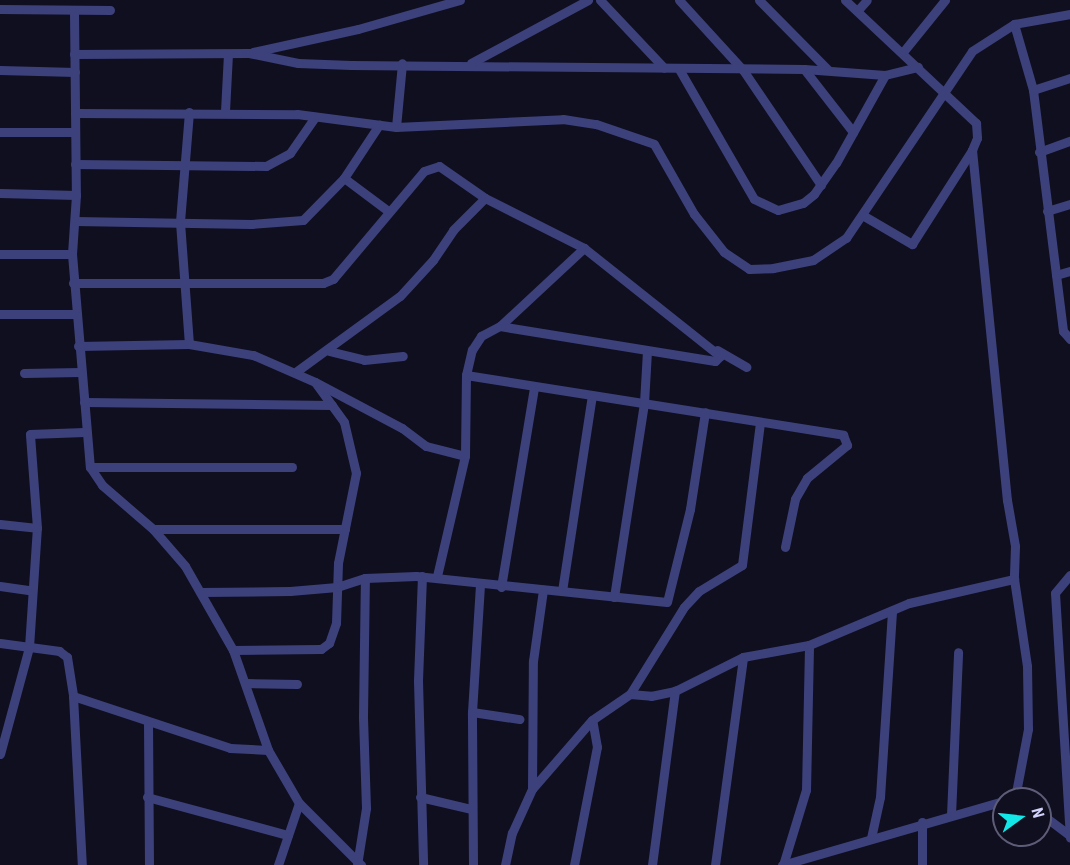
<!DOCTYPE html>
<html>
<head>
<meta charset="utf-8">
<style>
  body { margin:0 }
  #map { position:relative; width:1070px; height:865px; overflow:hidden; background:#100f20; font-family:"Roboto Condensed",sans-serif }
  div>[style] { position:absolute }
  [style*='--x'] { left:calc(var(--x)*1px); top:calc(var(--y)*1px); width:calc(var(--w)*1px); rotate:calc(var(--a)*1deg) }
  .street>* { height:9px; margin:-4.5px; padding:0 4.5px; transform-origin:4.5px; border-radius:4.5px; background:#3d417b }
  span { translate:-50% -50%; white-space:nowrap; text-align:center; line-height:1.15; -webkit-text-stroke:5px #100f20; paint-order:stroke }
  .north { position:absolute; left:992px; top:787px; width:60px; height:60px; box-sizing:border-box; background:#100f20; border:2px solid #5e5d78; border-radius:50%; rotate:75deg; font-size:16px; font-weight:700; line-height:24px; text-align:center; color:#d2d1fb }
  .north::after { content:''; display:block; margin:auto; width:21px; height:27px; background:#12e6e6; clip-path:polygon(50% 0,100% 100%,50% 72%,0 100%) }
</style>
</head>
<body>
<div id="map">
  <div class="street">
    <i style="--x:600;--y:0;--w:93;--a:46.7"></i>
    <i style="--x:679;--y:0;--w:95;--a:47.6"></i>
    <i style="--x:743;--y:70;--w:139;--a:55.9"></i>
    <i style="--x:759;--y:0;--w:98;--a:45.4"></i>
    <i style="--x:845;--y:0;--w:180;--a:43.2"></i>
    <i style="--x:976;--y:123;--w:15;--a:86"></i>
    <i style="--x:977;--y:138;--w:13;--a:113"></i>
    <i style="--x:972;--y:150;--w:352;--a:84.3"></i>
    <i style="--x:1007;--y:500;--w:47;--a:80.1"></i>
    <i style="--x:1015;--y:546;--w:33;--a:92"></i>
    <i style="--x:1014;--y:579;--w:88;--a:81.5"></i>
    <i style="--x:1027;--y:666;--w:63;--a:89.1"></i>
    <i style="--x:1028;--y:729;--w:70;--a:100.7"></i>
    <i style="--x:0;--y:9;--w:110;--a:0.5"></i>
    <i style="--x:858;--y:10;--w:13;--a:-48"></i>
    <i style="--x:74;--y:12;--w:183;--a:89.4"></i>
    <i style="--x:76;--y:195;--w:59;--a:93.9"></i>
    <i style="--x:72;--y:254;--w:214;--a:85.2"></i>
    <i style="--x:90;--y:467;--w:22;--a:56"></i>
    <i style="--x:102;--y:485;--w:67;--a:40.8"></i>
    <i style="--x:153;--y:529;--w:49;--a:49.1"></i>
    <i style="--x:185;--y:566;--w:97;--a:60.3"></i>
    <i style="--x:233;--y:650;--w:106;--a:70.7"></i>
    <i style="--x:268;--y:750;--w:61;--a:59.7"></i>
    <i style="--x:299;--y:803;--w:88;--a:45"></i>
    <i style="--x:1014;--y:24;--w:69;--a:73.9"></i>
    <i style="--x:1033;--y:90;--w:243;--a:82.9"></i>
    <i style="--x:1063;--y:331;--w:11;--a:49"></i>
    <i style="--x:253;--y:52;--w:107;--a:-12.4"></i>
    <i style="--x:358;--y:29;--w:106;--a:-15.9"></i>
    <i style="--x:903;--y:52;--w:67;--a:-51.1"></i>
    <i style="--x:74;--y:54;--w:175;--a:-0.3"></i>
    <i style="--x:249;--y:53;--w:50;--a:11.5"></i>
    <i style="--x:298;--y:63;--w:53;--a:2.2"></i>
    <i style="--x:351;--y:65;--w:453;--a:0.5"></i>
    <i style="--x:804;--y:69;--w:81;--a:4.2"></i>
    <i style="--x:885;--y:75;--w:34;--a:-14"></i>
    <i style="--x:471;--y:63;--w:133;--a:-28.3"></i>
    <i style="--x:679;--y:69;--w:150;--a:60"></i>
    <i style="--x:754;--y:199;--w:26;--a:25"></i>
    <i style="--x:778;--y:210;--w:26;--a:-16"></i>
    <i style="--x:803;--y:203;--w:14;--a:-39"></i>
    <i style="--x:814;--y:194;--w:38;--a:-55"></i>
    <i style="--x:836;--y:163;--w:101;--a:-60.9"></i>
    <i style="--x:804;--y:69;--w:80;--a:52.1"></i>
    <i style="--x:0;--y:70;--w:75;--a:1.5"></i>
    <i style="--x:1033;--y:90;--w:39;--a:-18"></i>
    <i style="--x:225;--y:111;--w:57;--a:-87"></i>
    <i style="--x:189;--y:112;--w:110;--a:94.7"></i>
    <i style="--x:180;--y:222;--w:122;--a:85.8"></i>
    <i style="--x:75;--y:113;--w:222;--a:0.3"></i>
    <i style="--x:297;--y:114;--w:100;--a:7.5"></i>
    <i style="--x:396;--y:127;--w:167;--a:-2.7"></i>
    <i style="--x:563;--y:119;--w:33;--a:9"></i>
    <i style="--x:596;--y:124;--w:61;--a:19"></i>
    <i style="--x:654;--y:144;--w:81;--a:60.3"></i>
    <i style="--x:694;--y:214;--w:48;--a:51.7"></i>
    <i style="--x:724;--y:252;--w:30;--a:34"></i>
    <i style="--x:749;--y:269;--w:24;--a:-2"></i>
    <i style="--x:773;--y:268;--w:41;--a:-11.3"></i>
    <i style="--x:813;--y:260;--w:40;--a:-34"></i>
    <i style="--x:846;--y:238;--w:225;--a:-56"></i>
    <i style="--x:972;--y:51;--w:50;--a:-32.7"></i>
    <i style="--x:1014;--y:24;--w:57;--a:-10.1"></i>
    <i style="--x:396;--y:127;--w:64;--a:-84.6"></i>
    <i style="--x:0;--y:132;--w:75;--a:0"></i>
    <i style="--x:1039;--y:152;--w:33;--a:-20"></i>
    <i style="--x:75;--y:164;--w:191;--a:0.6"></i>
    <i style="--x:266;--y:166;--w:27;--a:-28"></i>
    <i style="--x:290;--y:153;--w:44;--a:-55.2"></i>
    <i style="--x:344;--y:178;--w:54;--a:36.7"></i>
    <i style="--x:0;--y:193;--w:76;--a:1.5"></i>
    <i style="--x:1047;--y:211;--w:24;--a:-17"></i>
    <i style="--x:864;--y:216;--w:56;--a:30.3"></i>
    <i style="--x:912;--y:244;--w:112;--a:-57.4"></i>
    <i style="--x:75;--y:221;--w:176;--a:1"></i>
    <i style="--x:251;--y:224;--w:52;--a:-4.4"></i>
    <i style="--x:303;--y:220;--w:59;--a:-45.7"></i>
    <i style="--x:344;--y:178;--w:64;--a:-56.6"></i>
    <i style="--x:0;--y:254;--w:72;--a:0"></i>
    <i style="--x:1056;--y:275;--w:15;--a:-16"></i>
    <i style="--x:73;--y:283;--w:250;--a:0"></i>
    <i style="--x:323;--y:283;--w:11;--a:-22"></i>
    <i style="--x:333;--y:279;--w:141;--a:-49.9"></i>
    <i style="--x:424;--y:171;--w:16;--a:-18"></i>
    <i style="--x:439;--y:166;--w:56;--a:34.8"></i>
    <i style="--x:485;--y:198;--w:111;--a:26.8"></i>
    <i style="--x:584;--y:248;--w:174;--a:38.5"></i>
    <i style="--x:720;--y:356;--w:7;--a:135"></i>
    <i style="--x:715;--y:361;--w:218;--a:-170.8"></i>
    <i style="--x:0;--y:314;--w:75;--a:0"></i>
    <i style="--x:78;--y:346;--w:111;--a:-1"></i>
    <i style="--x:189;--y:344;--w:65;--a:9.8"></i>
    <i style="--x:253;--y:355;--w:68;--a:23.5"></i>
    <i style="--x:315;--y:382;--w:49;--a:54.1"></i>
    <i style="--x:344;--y:422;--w:52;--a:76.8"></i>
    <i style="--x:356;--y:473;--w:92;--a:101.3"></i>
    <i style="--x:338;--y:563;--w:60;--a:91.9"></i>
    <i style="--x:336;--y:623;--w:21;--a:109"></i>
    <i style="--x:329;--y:643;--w:10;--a:143"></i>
    <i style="--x:321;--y:649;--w:88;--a:179.3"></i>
    <i style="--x:717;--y:350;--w:34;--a:30"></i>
    <i style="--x:329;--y:351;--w:36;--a:14"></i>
    <i style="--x:364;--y:360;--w:39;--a:-6"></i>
    <i style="--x:297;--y:371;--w:127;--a:-36.1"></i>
    <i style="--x:400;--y:296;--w:49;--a:-47.5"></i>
    <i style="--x:433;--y:260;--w:36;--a:-56"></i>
    <i style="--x:453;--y:230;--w:45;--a:-45"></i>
    <i style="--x:24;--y:373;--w:56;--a:-1"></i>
    <i style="--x:466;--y:375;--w:382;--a:9"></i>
    <i style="--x:843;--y:435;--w:11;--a:68"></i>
    <i style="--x:847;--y:445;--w:52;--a:140.5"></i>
    <i style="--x:807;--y:478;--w:24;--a:120"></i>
    <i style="--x:795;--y:499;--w:49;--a:101.8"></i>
    <i style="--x:317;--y:383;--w:96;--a:27.9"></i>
    <i style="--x:402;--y:428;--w:30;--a:37"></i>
    <i style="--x:426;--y:446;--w:40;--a:14.4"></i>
    <i style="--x:84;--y:402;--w:248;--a:0.7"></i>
    <i style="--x:90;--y:467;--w:202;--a:0"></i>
    <i style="--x:0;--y:524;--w:37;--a:6"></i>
    <i style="--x:153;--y:529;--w:192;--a:0"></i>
    <i style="--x:1070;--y:575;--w:23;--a:130"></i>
    <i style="--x:1055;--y:593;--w:245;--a:86.5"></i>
    <i style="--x:422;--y:576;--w:105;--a:92.2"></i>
    <i style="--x:418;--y:681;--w:184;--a:88.4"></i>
    <i style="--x:437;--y:576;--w:123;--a:-76.9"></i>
    <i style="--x:465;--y:456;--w:81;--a:-89.3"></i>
    <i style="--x:466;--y:375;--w:26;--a:-77"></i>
    <i style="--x:472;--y:350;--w:17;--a:-57"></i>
    <i style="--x:481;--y:336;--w:21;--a:-28"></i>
    <i style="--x:500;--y:326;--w:115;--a:-42.9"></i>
    <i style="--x:0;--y:586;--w:30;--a:8"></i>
    <i style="--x:501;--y:587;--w:203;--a:-80.6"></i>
    <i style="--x:562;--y:591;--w:198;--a:-81.3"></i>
    <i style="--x:201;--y:592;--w:89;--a:-0.6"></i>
    <i style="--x:290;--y:591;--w:47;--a:-4.9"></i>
    <i style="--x:337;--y:587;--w:29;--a:-18"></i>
    <i style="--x:365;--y:578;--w:51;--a:-2.2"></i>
    <i style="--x:416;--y:576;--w:252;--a:5.9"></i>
    <i style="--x:667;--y:602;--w:96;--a:-76.1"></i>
    <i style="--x:690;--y:509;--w:98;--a:-81.2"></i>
    <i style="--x:614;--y:597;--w:196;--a:-81.2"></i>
    <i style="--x:644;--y:403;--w:52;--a:-86.7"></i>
    <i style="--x:0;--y:643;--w:60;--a:7.7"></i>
    <i style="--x:59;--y:651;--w:10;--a:37"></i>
    <i style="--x:67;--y:657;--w:39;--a:81"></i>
    <i style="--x:73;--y:696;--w:169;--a:87"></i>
    <i style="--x:246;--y:683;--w:51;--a:1.1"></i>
    <i style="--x:630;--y:694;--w:102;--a:-58.2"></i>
    <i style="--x:684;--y:607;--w:22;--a:-47"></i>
    <i style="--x:699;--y:591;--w:50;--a:-31.2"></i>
    <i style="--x:742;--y:565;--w:143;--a:-82.8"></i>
    <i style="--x:73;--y:696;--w:165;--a:18.3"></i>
    <i style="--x:230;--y:748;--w:38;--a:3"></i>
    <i style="--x:472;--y:712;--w:48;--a:8.5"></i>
    <i style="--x:148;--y:723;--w:142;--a:89.6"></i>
    <i style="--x:0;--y:754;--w:111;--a:-74.8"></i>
    <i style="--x:29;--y:647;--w:119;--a:-86.2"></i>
    <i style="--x:37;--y:528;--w:94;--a:-94.3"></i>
    <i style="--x:30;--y:434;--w:54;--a:-2.1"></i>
    <i style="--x:532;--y:789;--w:128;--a:-89.6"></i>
    <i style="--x:533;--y:661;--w:72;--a:-82"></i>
    <i style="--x:147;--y:797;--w:146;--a:15.1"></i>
    <i style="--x:420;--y:797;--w:52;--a:13.2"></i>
    <i style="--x:1040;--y:813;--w:38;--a:37"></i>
    <i style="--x:951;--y:815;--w:163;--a:-87.5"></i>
    <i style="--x:871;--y:838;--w:42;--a:-77.6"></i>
    <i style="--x:880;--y:797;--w:187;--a:-86.3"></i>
    <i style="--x:278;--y:865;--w:65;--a:-71.3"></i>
    <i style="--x:357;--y:865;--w:58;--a:-81"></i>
    <i style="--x:366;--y:808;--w:92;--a:-91.9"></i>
    <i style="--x:363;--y:716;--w:138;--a:-89.2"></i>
    <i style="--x:473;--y:865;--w:153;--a:-90.4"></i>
    <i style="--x:472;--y:712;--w:127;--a:-86.4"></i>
    <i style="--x:505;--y:865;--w:33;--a:-78"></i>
    <i style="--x:512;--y:833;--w:48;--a:-65.6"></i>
    <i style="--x:532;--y:789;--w:91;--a:-49"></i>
    <i style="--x:592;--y:720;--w:46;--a:-34.4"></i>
    <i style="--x:630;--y:694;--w:21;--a:5"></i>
    <i style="--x:651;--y:696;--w:25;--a:-12"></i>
    <i style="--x:675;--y:691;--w:76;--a:-26.6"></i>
    <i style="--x:743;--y:657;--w:67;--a:-10.3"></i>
    <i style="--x:809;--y:645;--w:108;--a:-22.8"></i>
    <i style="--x:909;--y:603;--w:108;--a:-12.9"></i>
    <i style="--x:574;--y:865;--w:120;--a:-79"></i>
    <i style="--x:597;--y:747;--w:27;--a:-100"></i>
    <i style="--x:652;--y:865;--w:176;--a:-82.5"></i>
    <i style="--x:715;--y:865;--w:210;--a:-82.3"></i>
    <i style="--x:782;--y:865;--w:231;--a:-16.1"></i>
    <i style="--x:783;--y:865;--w:78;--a:-73"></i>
    <i style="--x:806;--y:790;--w:145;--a:-88.8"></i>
    <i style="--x:922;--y:865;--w:43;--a:-90"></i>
  </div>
  <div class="north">N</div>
</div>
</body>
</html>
